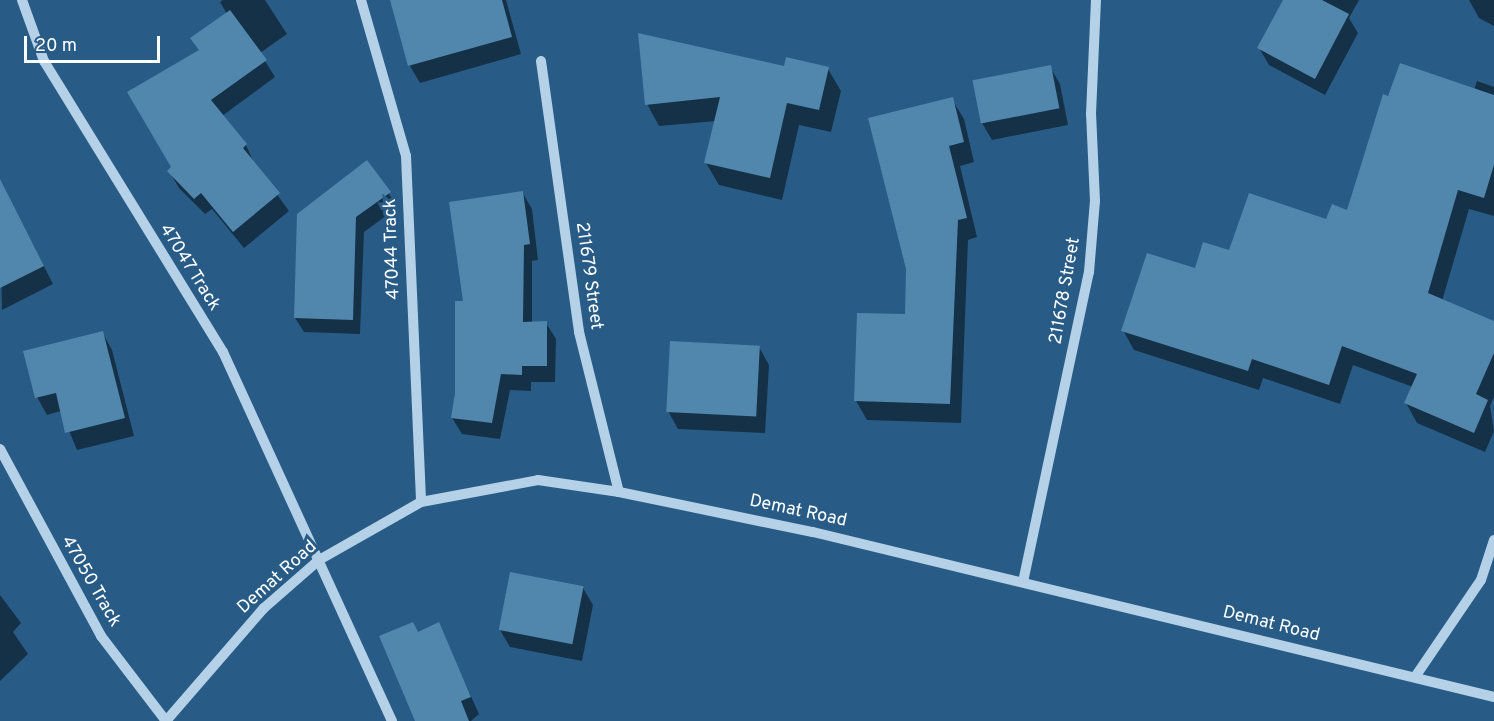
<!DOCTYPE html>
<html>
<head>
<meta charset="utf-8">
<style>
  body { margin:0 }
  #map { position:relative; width:1494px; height:721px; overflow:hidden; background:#285c86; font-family:Overpass,sans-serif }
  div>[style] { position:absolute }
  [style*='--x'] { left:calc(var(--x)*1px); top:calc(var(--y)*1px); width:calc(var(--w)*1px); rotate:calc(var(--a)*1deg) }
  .shadow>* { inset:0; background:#0007 }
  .building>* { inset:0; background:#5186ad; transform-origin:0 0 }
  .minor>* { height:10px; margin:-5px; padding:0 5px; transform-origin:5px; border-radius:5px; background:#b4d1e8 }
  span { translate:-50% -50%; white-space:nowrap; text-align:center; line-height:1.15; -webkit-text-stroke:6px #285c86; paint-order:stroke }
  .street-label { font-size:18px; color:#fff }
  .scale { position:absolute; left:24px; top:36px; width:136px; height:27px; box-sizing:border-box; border:3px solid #fff; border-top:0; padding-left:8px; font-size:18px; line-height:21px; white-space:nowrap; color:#fff; -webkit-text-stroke:4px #285c86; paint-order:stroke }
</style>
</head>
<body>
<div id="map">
  <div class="shadow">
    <i style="clip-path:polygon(223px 0,265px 0,287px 34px,260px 53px,275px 77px,222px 116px,246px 145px,254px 163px,289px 211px,244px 248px,212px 209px,205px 214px,179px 188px,169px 171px,173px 168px,200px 51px,227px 14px,220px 2px)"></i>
    <i style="clip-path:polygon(506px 0,521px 54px,420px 83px,410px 66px,392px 1px)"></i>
    <i style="clip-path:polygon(1285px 0,1359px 0,1349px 18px,1358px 33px,1325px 95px,1269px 65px,1259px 48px)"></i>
    <i style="clip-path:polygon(1469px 0,1494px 0,1494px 26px,1479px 18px)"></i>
    <i style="clip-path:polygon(1050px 67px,1060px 84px,1068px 125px,992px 140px,982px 123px)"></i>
    <i style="clip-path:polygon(785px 68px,828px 69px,841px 91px,831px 132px,799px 125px,782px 200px,719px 185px,706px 163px,716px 121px,659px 126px,647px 104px)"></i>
    <i style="clip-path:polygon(1477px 81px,1494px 87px,1494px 216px,1469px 209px,1442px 301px,1494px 323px,1494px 397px,1490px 406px,1494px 431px,1485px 452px,1417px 423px,1406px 403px,1413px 387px,1353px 365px,1340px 404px,1263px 378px,1259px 390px,1134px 350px,1123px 330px,1196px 270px,1230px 252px,1348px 212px,1389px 98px,1474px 90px)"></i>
    <i style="clip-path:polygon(952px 99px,964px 119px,974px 162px,960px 166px,977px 237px,968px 240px,961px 423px,867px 420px,856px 401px,907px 316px)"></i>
    <i style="clip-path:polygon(367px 162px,398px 207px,364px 232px,360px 334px,304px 332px,295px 318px)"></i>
    <i style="clip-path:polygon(522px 192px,532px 209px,538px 260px,532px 261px,532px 323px,546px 323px,556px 339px,555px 382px,531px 382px,531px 391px,510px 390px,500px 439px,462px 434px,452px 418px,465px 303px)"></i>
    <i style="clip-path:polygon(0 227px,28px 235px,53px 284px,2px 310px)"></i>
    <i style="clip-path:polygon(102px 332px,112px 350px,134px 436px,77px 450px,61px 411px,47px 415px,37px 397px)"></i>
    <i style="clip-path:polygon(759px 347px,769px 365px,765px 433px,678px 429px,668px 411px)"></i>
    <i style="clip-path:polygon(583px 588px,593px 605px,582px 661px,510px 647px,500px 630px)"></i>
    <i style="clip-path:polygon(0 595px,21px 623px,13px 632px,28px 654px,0 681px)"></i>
    <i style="clip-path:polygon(438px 624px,479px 714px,471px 721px,417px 721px,418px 633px)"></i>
  </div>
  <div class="building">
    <i style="clip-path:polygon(390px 0,502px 0,512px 37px,408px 66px)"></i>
    <i style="clip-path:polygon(1283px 0,1322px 0,1349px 14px,1315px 79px,1257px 48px)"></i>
    <i style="clip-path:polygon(230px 10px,267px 60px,211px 100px,247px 144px,243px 148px,280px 193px,233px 232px,201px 193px,194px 199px,167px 171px,171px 167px,127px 92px,199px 50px,190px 38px)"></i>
    <i style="clip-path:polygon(638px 33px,784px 66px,786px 57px,829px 67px,819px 110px,787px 103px,770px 178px,704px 163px,720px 97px,645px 105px)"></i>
    <i style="clip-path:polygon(1400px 63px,1494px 95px,1494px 165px,1484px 198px,1458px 190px,1428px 293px,1494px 321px,1494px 353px,1476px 394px,1488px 400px,1474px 433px,1404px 403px,1417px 374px,1342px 346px,1329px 385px,1252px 359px,1248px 371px,1121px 331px,1147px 253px,1195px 268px,1203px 242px,1229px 250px,1249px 193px,1326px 219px,1332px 204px,1347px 210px,1383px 94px,1388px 96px)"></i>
    <i style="left:1051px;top:65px;width:44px;height:80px;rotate:79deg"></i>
    <i style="clip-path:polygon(953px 97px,964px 142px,949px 146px,967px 218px,958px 220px,950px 404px,854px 401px,857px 313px,905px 314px,906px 269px,868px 118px)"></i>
    <i style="clip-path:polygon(367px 160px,391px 192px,356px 217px,353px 320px,294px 318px,297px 214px)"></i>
    <i style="clip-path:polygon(0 179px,44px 266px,0 288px)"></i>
    <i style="clip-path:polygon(523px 191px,530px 244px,524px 245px,523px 322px,547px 321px,547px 366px,522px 366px,522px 375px,501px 374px,492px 423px,451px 418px,455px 392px,455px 301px,463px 301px,449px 202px)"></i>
    <i style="clip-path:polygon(103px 331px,125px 418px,65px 433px,56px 393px,35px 398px,23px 351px)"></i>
    <i style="left:670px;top:341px;width:90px;height:71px;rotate:3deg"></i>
    <i style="left:510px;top:572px;width:75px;height:59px;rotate:11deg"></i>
    <i style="clip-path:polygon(413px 622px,418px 632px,439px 622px,471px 697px,461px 701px,469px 721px,415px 721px,379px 636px)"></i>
  </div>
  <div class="minor">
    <i style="--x:22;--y:0;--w:65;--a:70.2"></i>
    <i style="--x:44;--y:61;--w:342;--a:58.4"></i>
    <i style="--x:223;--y:352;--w:406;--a:65.4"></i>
    <i style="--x:361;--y:0;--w:162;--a:73.9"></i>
    <i style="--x:406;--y:156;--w:346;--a:87.5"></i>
    <i style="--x:541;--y:61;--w:274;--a:82"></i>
    <i style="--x:579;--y:332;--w:165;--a:76"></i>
    <i style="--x:0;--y:449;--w:213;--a:61.6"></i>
    <i style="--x:101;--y:636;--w:107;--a:52.6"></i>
    <i style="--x:1023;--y:582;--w:317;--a:-78"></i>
    <i style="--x:1089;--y:272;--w:71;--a:-85.2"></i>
    <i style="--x:1095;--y:201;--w:87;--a:-92.6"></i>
    <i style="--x:1091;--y:114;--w:114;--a:-87.5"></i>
    <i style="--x:1415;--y:677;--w:117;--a:-55.8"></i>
    <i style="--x:1481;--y:580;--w:42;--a:-72"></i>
    <i style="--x:166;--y:721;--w:150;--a:-49.1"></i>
    <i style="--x:264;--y:608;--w:73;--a:-41.1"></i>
    <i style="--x:319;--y:560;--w:117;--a:-29.6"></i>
    <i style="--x:421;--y:502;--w:119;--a:-10.6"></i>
    <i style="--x:538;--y:480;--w:82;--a:8.4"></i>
    <i style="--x:619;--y:492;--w:198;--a:11.7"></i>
    <i style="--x:813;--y:532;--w:701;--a:13.62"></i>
  </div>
  <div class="street-label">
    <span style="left:393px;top:249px;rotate:-92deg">47044 Track</span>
    <span style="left:189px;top:268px;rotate:58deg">47047 Track</span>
    <span style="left:588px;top:276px;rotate:82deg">211679 Street</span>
    <span style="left:1066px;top:291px;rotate:-80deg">211678 Street</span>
    <span style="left:798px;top:512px;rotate:12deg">Demat Road</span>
    <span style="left:278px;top:578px;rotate:-42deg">Demat Road</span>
    <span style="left:90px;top:582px;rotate:60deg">47050 Track</span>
    <span style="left:1271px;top:625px;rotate:14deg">Demat Road</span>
  </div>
  <div class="scale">20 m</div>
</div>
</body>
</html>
